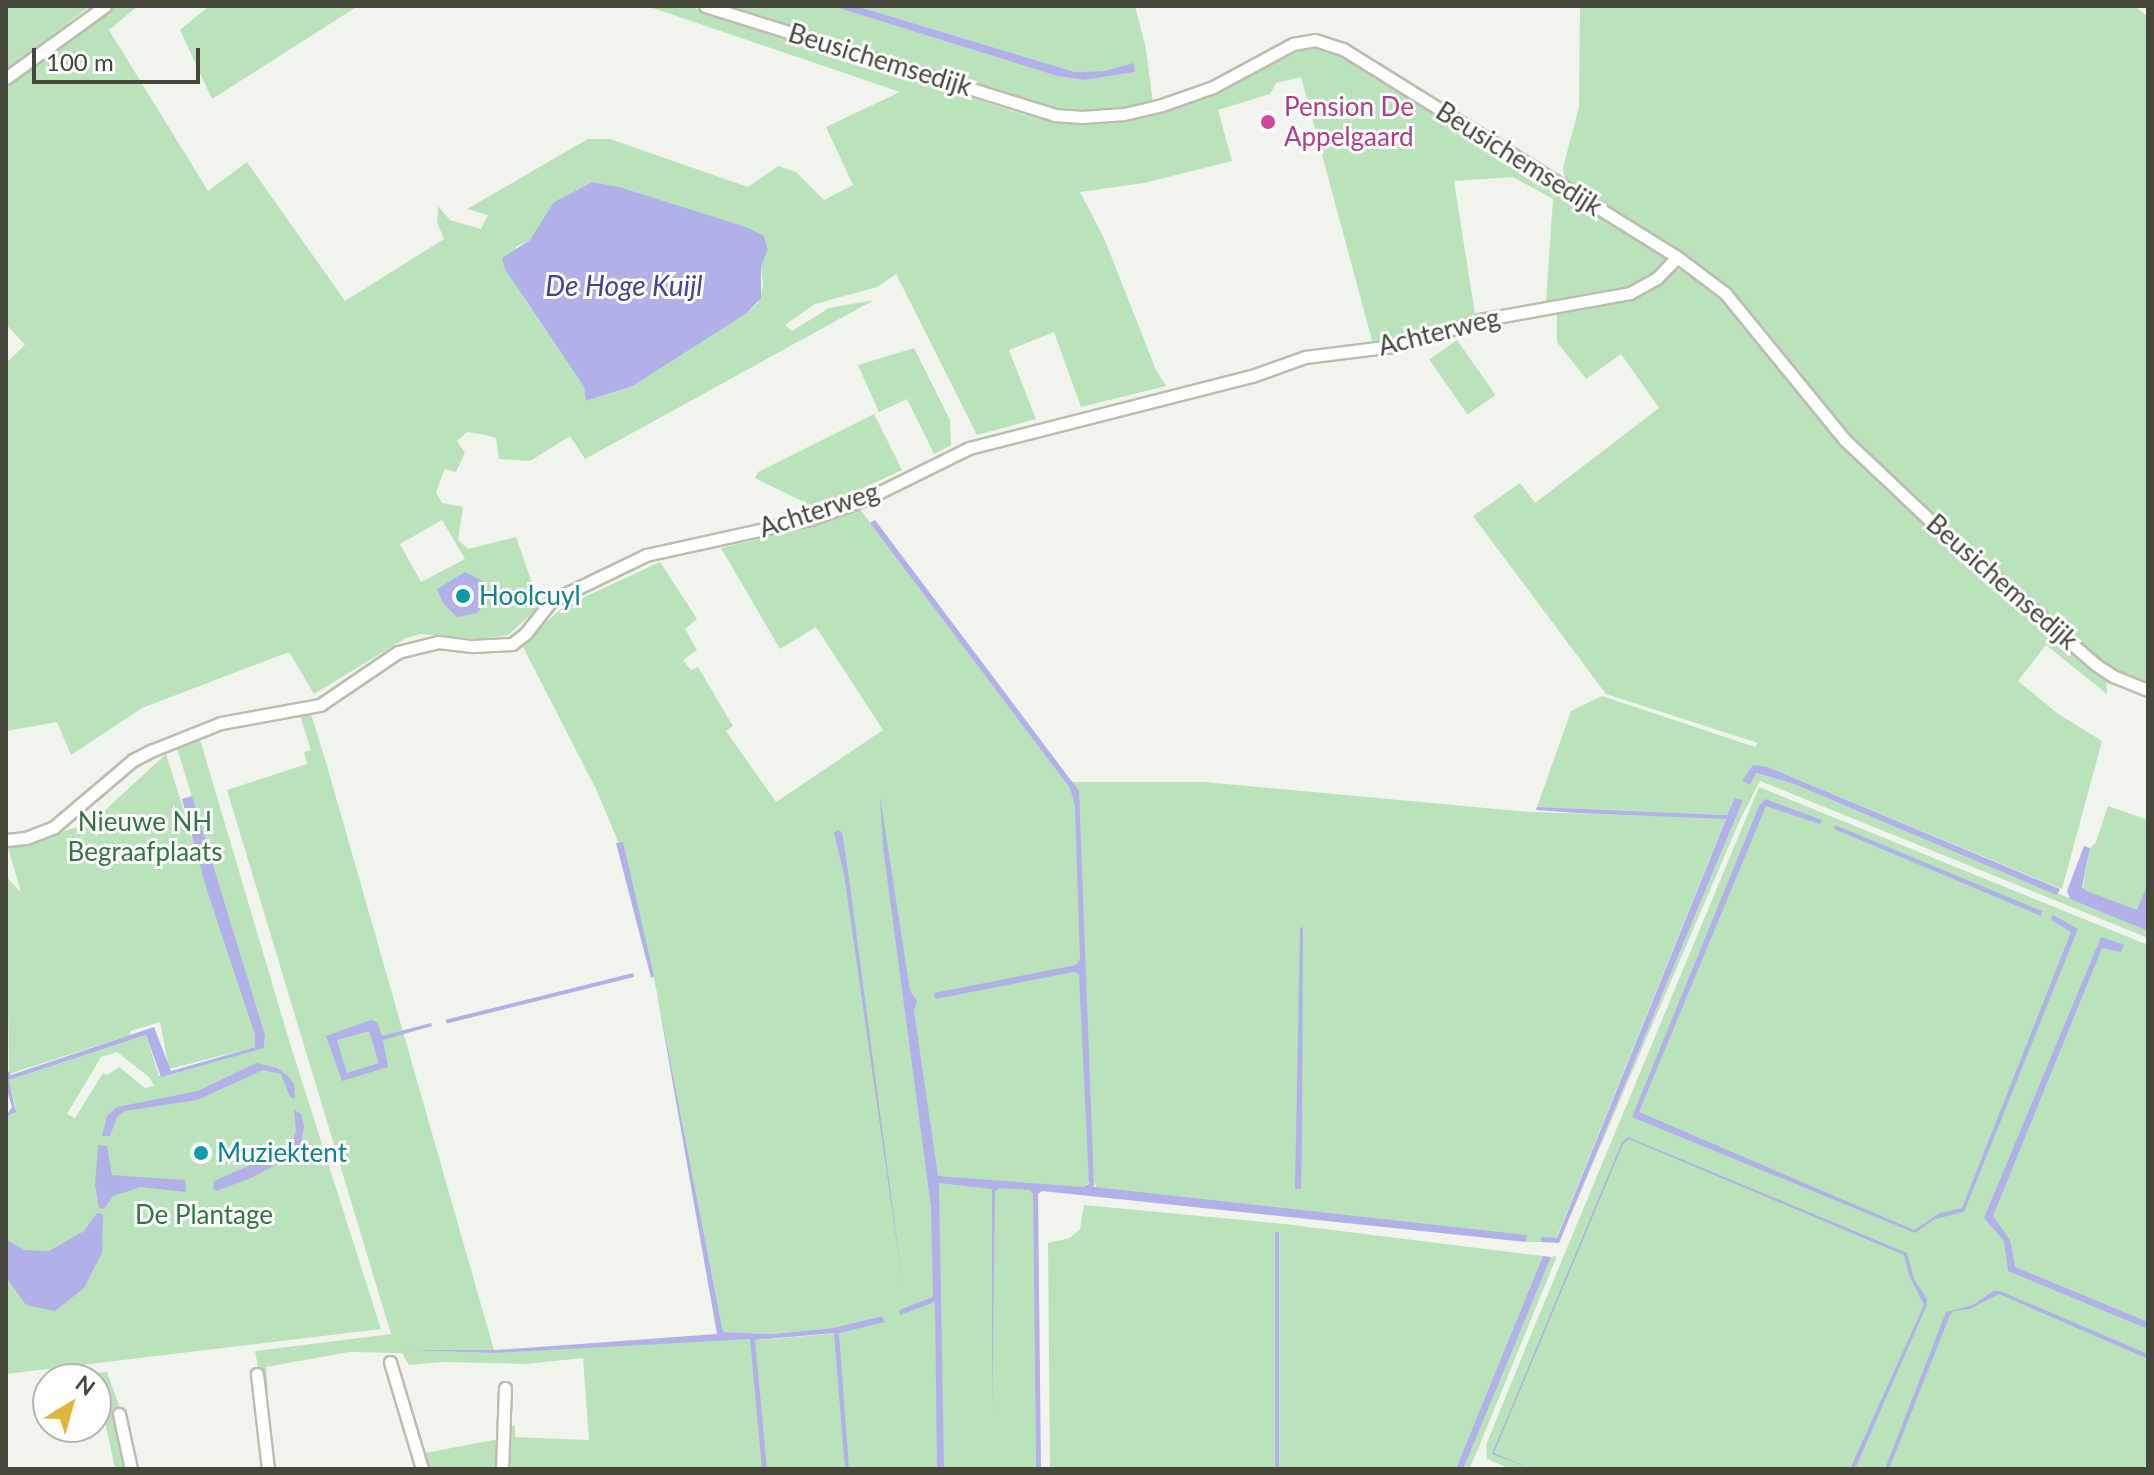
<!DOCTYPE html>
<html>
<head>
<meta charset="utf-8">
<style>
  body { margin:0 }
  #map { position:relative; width:2154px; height:1475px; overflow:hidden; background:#f1f4ec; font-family:Lato,sans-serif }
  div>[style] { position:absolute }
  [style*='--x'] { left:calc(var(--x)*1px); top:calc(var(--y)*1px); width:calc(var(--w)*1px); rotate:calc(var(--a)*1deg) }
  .green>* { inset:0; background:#bae3bc; transform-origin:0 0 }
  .water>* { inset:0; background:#b1b0e8; transform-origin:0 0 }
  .roads { filter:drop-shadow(2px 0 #bbbeaf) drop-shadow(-2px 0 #bbbeaf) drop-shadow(0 2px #bbbeaf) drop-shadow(0 -2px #bbbeaf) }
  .minor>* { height:11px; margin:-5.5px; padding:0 5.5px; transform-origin:5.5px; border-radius:5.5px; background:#fff }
  .dots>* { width:22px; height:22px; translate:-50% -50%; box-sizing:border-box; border:4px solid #fff; border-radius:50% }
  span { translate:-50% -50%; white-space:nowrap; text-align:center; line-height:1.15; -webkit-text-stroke:6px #fff; paint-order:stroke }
  .street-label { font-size:26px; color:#45473a }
  .hotel-label { font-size:26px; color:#b23c85 }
  .left { translate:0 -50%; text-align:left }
  .culture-label { font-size:26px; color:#0d838f }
  .park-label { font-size:26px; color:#347342 }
  .water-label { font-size:28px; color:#4240a7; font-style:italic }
  .frame { position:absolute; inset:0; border:8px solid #45473a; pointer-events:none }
  .north { position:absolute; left:32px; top:1363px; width:80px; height:80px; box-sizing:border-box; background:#fff; border:2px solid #b5b5b0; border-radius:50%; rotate:37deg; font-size:22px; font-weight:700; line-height:32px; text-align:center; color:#45473a }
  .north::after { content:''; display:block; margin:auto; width:28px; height:36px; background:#e0b637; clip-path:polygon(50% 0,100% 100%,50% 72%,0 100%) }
  .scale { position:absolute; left:32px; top:48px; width:168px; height:36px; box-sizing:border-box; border:4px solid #45473a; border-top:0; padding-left:10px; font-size:24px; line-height:28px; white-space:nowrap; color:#45473a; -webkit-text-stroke:6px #fff; paint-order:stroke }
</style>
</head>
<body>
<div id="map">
  <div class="green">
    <i style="clip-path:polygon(6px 6px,90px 6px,6px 70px)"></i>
    <i style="clip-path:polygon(evenodd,115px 6px,138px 6px,109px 30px,208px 191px,247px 162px,345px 301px,444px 239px,437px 222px,438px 206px,450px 220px,481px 229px,488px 215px,467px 209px,588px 139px,610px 139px,748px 187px,778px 166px,796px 172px,824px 200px,853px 185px,826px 127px,900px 92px,647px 6px,688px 6px,1025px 115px,1079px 125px,1117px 123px,1153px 114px,1215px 92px,1294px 50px,1309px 46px,1330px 47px,1664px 254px,1664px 263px,1659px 274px,1630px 289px,1546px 302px,1553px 199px,1513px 177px,1454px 181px,1475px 314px,1373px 344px,1301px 77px,1276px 83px,1270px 94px,1218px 110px,1232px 161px,1144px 183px,1080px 192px,1104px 238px,1156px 370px,1166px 386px,1081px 407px,1054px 332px,1009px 350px,1036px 419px,977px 435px,896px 274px,877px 287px,815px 304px,785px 325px,792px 331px,829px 308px,874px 300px,585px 459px,570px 436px,530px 461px,499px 459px,496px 438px,486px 435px,467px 432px,457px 441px,465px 453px,456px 472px,445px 469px,436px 492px,442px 503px,463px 507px,458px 540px,468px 549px,516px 537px,540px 606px,508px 635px,481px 639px,421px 634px,406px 638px,314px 694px,289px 652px,142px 708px,71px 755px,57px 722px,6px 731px,6px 363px,25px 345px,6px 324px,6px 88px,115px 6px,592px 182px,746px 227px,764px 237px,768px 250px,761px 266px,763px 286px,758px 303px,747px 313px,633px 386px,587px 401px,584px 387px,524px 298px,516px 247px,530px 240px,567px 195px,592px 182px,115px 6px,442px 520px,465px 559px,421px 582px,400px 544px,442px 520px)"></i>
    <i style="clip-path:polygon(209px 6px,358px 6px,212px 99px,180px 30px)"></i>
    <i style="clip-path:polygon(712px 6px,832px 6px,1057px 76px,1085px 80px,1135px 72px,1134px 64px,1104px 71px,1075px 72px,856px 6px,1135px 6px,1146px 49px,1153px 104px,1122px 113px,1069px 116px)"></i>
    <i style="clip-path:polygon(1580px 6px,2135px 6px,2148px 17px,2148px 685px,2106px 664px,2084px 648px,1927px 509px,1839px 424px,1763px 326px,1723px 284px,1660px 239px,1565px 180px,1563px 168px,1579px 107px)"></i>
    <i style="clip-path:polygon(1686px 269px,1720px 294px,1808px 402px,2106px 676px,2107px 694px,2046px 645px,2018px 681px,2057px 713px,2102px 741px,2062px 889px,1768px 767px,1755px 773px,1794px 784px,2148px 931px,2148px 938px,1760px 781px,1740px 820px,1559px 1243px,1743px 800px,1735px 798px,1728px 815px,1537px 807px,1571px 711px,1602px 696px,1755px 747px,1758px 743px,1606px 694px,1473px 516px,1520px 483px,1535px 503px,1659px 408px,1621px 354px,1586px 379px,1557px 342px,1557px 313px,1629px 296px,1677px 270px)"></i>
    <i style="left:1457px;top:340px;width:67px;height:34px;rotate:55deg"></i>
    <i style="clip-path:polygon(914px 348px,950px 420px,951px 445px,934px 454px,907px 399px,879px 412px,858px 365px)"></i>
    <i style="clip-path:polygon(874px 414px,902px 470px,818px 509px,755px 478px,758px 472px)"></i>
    <i style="clip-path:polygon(859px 508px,1066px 782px,1204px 782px,1530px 812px,1726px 818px,1556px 1239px,1541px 1237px,1541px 1242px,1526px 1242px,1527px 1235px,1269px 1212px,1097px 1189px,1093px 1180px,1083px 1187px,1033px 1188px,1036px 1469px,847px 1469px,842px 1423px,845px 1469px,506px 1469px,509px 1426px,515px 1426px,515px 1437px,589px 1440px,583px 1358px,526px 1364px,443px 1362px,409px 1365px,402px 1353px,349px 1352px,266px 1367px,268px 1392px,263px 1393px,255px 1351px,391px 1334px,227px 790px,307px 764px,304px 752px,311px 750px,299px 713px,310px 711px,325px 759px,494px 1350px,403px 1350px,495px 1353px,724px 1338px,761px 1340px,839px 1333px,882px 1316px,833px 1328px,773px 1334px,723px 1332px,656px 988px,622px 851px,596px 789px,522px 645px,563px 607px,660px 562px,697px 619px,685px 629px,697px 650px,683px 660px,691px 670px,698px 667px,733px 726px,726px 731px,776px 802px,883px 730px,816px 627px,780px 649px,721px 548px,813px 526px)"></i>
    <i style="clip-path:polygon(evenodd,199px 736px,291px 1047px,381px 1329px,6px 1374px,6px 1116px,16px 1108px,9px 1080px,146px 1035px,159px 1076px,264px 1047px,265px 1035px,177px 748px,199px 736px,117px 1052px,149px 1077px,154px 1086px,145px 1088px,119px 1067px,107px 1075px,103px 1073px,75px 1118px,67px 1114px,101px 1057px,117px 1052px)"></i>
    <i style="clip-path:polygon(166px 754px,255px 1035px,255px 1047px,169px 1069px,160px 1022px,130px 1031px,130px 1035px,9px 1074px,6px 877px,21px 892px,8px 848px,91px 823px)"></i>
    <i style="clip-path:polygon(1759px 787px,2148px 945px,2148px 1469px,1511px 1469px,1487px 1459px,1486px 1445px,1537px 1320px)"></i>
    <i style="clip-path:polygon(2108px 806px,2148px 820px,2148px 919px,2082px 892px,2090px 848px,2096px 842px)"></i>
    <i style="clip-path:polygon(1084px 1205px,1276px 1223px,1543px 1256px,1457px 1469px,1050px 1469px,1048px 1243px,1070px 1238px,1080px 1229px)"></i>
    <i style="clip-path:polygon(1557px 1256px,1478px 1449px,1469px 1469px,1461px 1469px,1551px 1257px)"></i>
    <i style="clip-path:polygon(107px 1372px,121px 1411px,126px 1469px,115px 1469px,96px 1379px,91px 1373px)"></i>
    <i style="clip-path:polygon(414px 1416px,425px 1453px,499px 1439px,499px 1469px,427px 1469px,410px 1418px)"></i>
  </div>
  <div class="water">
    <i style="clip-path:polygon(832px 6px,856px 6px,1075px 72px,1104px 71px,1134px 63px,1135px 72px,1085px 80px,1057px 76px)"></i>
    <i style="clip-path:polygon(592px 182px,619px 187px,746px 227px,764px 236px,768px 250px,761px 266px,761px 298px,747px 313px,633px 386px,586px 401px,584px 387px,505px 269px,502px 258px,530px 240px,554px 202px)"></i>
    <i style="clip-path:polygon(875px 520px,1079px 791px,1094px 1187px,1527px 1235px,1526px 1242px,1042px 1191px,1038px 1194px,1041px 1469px,1036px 1469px,1033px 1194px,1030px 1190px,999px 1188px,995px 1192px,992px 1415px,992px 1189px,939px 1183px,944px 1469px,937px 1469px,935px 1302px,900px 1315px,899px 1310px,933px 1297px,931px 1207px,883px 847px,880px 796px,910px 991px,917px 1001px,914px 1011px,938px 1176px,1083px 1187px,1089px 1184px,1079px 974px,1074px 972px,935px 999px,934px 993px,1076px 965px,1080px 960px,1075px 806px,1070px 788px,870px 523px)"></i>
    <i style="clip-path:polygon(465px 572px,483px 581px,488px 599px,477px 613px,457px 617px,443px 603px,437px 589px)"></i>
    <i style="clip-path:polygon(1753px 765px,1768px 767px,2060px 889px,2057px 895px,1794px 784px,1756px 773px,1750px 785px,1742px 781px)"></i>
    <i style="clip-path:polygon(192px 796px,265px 1035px,264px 1048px,161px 1077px,146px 1035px,9px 1080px,16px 1112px,6px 1116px,12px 1107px,6px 1087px,6px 1068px,11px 1075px,154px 1027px,171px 1071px,255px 1047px,255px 1035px,206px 887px,182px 799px)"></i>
    <i style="clip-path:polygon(1735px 798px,1743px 800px,1559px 1243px,1541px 1242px,1541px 1237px,1557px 1238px,1726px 819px,1577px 813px,1536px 810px,1537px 807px,1727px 815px)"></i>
    <i style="clip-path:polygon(1765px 799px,1822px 820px,1820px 824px,1766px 806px,1639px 1112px,1914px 1230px,1940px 1213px,1962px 1208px,2071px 932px,2051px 920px,2053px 915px,2078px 929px,1964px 1212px,1935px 1219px,1915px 1233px,1632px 1117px,1759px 806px)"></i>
    <i style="clip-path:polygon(1835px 825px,2042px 911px,2041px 916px,1834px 829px)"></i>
    <i style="clip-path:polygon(837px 830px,842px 832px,848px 871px,903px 1286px,844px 874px,834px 833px)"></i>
    <i style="clip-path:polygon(623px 842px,654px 976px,651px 978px,616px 843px)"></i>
    <i style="clip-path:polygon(2084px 846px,2090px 848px,2082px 887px,2086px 891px,2137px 910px,2148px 883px,2148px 931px,2070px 899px,2067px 891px)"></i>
    <i style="clip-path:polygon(1303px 927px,1302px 1141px,1301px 1189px,1295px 1189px,1300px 928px)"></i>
    <i style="clip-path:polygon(2101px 937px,2124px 945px,2121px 952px,2102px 948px,1993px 1216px,2010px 1240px,2015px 1267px,2148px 1322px,2148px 1329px,2008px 1271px,2004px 1241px,1984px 1218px)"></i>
    <i style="left:633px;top:973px;width:4px;height:193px;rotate:76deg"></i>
    <i style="clip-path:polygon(656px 988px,723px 1332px,773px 1334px,833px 1328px,882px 1316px,885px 1322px,839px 1333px,849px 1469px,845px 1469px,834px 1333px,755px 1340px,767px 1469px,762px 1469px,750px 1339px,495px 1353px,402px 1350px,496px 1350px,717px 1334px)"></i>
    <i style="clip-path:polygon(evenodd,371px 1020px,377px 1022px,382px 1036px,431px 1023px,432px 1026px,383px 1040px,388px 1067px,342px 1081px,326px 1036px,371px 1020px,369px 1031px,379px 1063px,347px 1073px,337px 1040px,369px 1031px)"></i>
    <i style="clip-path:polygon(256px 1063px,277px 1068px,288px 1076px,294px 1084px,295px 1099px,290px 1097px,281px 1074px,263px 1070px,197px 1100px,125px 1111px,117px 1117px,110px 1136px,102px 1136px,107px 1116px,117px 1107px,198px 1091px)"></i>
    <i style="clip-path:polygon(294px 1110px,301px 1114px,304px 1126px,301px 1143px,294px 1155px,251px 1178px,216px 1191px,213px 1188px,214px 1181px,289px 1148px,296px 1132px)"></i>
    <i style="clip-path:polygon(1628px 1137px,1907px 1253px,1914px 1279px,1927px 1299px,1926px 1307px,1855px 1469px,1850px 1469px,1924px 1305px,1909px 1275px,1904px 1255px,1629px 1139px,1623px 1144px,1494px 1453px,1531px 1469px,1492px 1454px,1622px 1142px)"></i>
    <i style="clip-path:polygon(98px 1145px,107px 1146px,112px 1175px,185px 1180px,186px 1192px,141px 1187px,113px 1196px,104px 1209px,99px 1208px,95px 1185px)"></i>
    <i style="clip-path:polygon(97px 1213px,103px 1214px,102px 1253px,84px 1288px,55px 1311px,26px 1305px,6px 1277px,6px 1240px,25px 1250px,49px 1251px,84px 1231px)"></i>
    <i style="left:1275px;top:1232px;width:4px;height:237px"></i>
    <i style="clip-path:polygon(1543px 1256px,1551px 1257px,1463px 1469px,1456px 1469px)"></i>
    <i style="clip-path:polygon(1993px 1291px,2000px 1291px,2148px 1354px,2148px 1359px,1999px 1294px,1970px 1309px,1954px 1311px,1950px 1315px,1889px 1469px,1885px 1469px,1946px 1312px,1973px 1305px)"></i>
  </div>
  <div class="roads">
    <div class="minor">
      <i style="--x:705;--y:6;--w:366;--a:17.3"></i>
      <i style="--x:1054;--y:115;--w:28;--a:4"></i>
      <i style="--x:1082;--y:117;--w:42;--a:-4.1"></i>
      <i style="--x:1124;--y:114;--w:39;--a:-13"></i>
      <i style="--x:1162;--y:105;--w:54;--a:-19.4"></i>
      <i style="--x:1213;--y:87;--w:91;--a:-28.3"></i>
      <i style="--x:1293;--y:44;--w:22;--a:-10"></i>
      <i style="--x:1315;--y:40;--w:29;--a:18"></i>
      <i style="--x:1343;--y:49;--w:393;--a:31.9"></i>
      <i style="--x:1677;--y:257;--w:60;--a:36.9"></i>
      <i style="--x:1725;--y:293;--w:190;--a:50.8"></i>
      <i style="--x:1845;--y:440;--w:127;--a:43.4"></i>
      <i style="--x:1937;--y:527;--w:209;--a:40.9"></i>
      <i style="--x:2095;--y:664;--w:22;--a:34"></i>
      <i style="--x:2113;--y:676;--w:38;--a:22"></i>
      <i style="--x:6;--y:78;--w:122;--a:-36"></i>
      <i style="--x:6;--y:840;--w:20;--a:-6"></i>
      <i style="--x:26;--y:838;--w:30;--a:-21"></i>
      <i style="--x:54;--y:827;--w:104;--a:-40.3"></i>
      <i style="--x:133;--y:760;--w:22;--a:-27"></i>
      <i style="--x:153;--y:750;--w:73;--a:-21.7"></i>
      <i style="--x:221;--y:723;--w:101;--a:-10.3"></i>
      <i style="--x:320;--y:705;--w:94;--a:-34.2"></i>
      <i style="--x:398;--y:652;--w:41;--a:-14"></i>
      <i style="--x:438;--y:642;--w:34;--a:7"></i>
      <i style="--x:472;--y:646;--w:40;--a:-2.9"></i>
      <i style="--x:512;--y:644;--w:18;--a:-38"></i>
      <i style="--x:526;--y:633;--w:41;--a:-52"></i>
      <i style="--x:551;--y:601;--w:106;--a:-25.8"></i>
      <i style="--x:646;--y:555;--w:168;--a:-12.4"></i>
      <i style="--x:810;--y:519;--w:59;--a:-19.7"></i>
      <i style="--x:866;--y:499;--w:115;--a:-26.3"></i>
      <i style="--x:969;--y:448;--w:292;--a:-14.3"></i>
      <i style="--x:1252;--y:376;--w:56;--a:-19.7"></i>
      <i style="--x:1305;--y:357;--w:97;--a:-7.1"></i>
      <i style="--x:1401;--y:345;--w:83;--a:-17.6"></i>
      <i style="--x:1480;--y:320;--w:152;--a:-10.2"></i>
      <i style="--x:1630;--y:293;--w:31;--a:-29"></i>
      <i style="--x:1657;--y:278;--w:29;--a:-46"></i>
      <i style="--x:390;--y:1362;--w:112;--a:73.3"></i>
      <i style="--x:257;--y:1374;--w:96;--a:83.4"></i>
      <i style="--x:119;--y:1414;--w:56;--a:77.7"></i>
      <i style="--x:502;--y:1469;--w:81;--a:-87.9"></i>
    </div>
  </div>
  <div class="dots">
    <i style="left:1268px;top:122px;background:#d1479c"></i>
    <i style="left:463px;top:596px;background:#0f9aa8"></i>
    <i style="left:201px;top:1153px;background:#0f9aa8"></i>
  </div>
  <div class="street-label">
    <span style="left:880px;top:60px;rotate:17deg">Beusichemsedijk</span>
    <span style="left:1519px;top:159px;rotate:32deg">Beusichemsedijk</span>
    <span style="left:1439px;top:332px;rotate:-14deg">Achterweg</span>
    <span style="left:819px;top:510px;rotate:-18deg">Achterweg</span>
    <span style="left:2002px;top:582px;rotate:41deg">Beusichemsedijk</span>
  </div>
  <div class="hotel-label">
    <span class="left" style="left:1284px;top:122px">Pension De<br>Appelgaard</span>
  </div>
  <div class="culture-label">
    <span class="left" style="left:479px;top:596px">Hoolcuyl</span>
    <span class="left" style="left:217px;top:1153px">Muziektent</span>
  </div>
  <div class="park-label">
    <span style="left:145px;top:837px">Nieuwe NH<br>Begraafplaats</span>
    <span style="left:204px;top:1215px">De Plantage</span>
  </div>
  <div class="water-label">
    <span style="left:624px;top:285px">De Hoge Kuijl</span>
  </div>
  <div class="frame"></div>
  <div class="north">N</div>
  <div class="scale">100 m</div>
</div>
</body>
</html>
